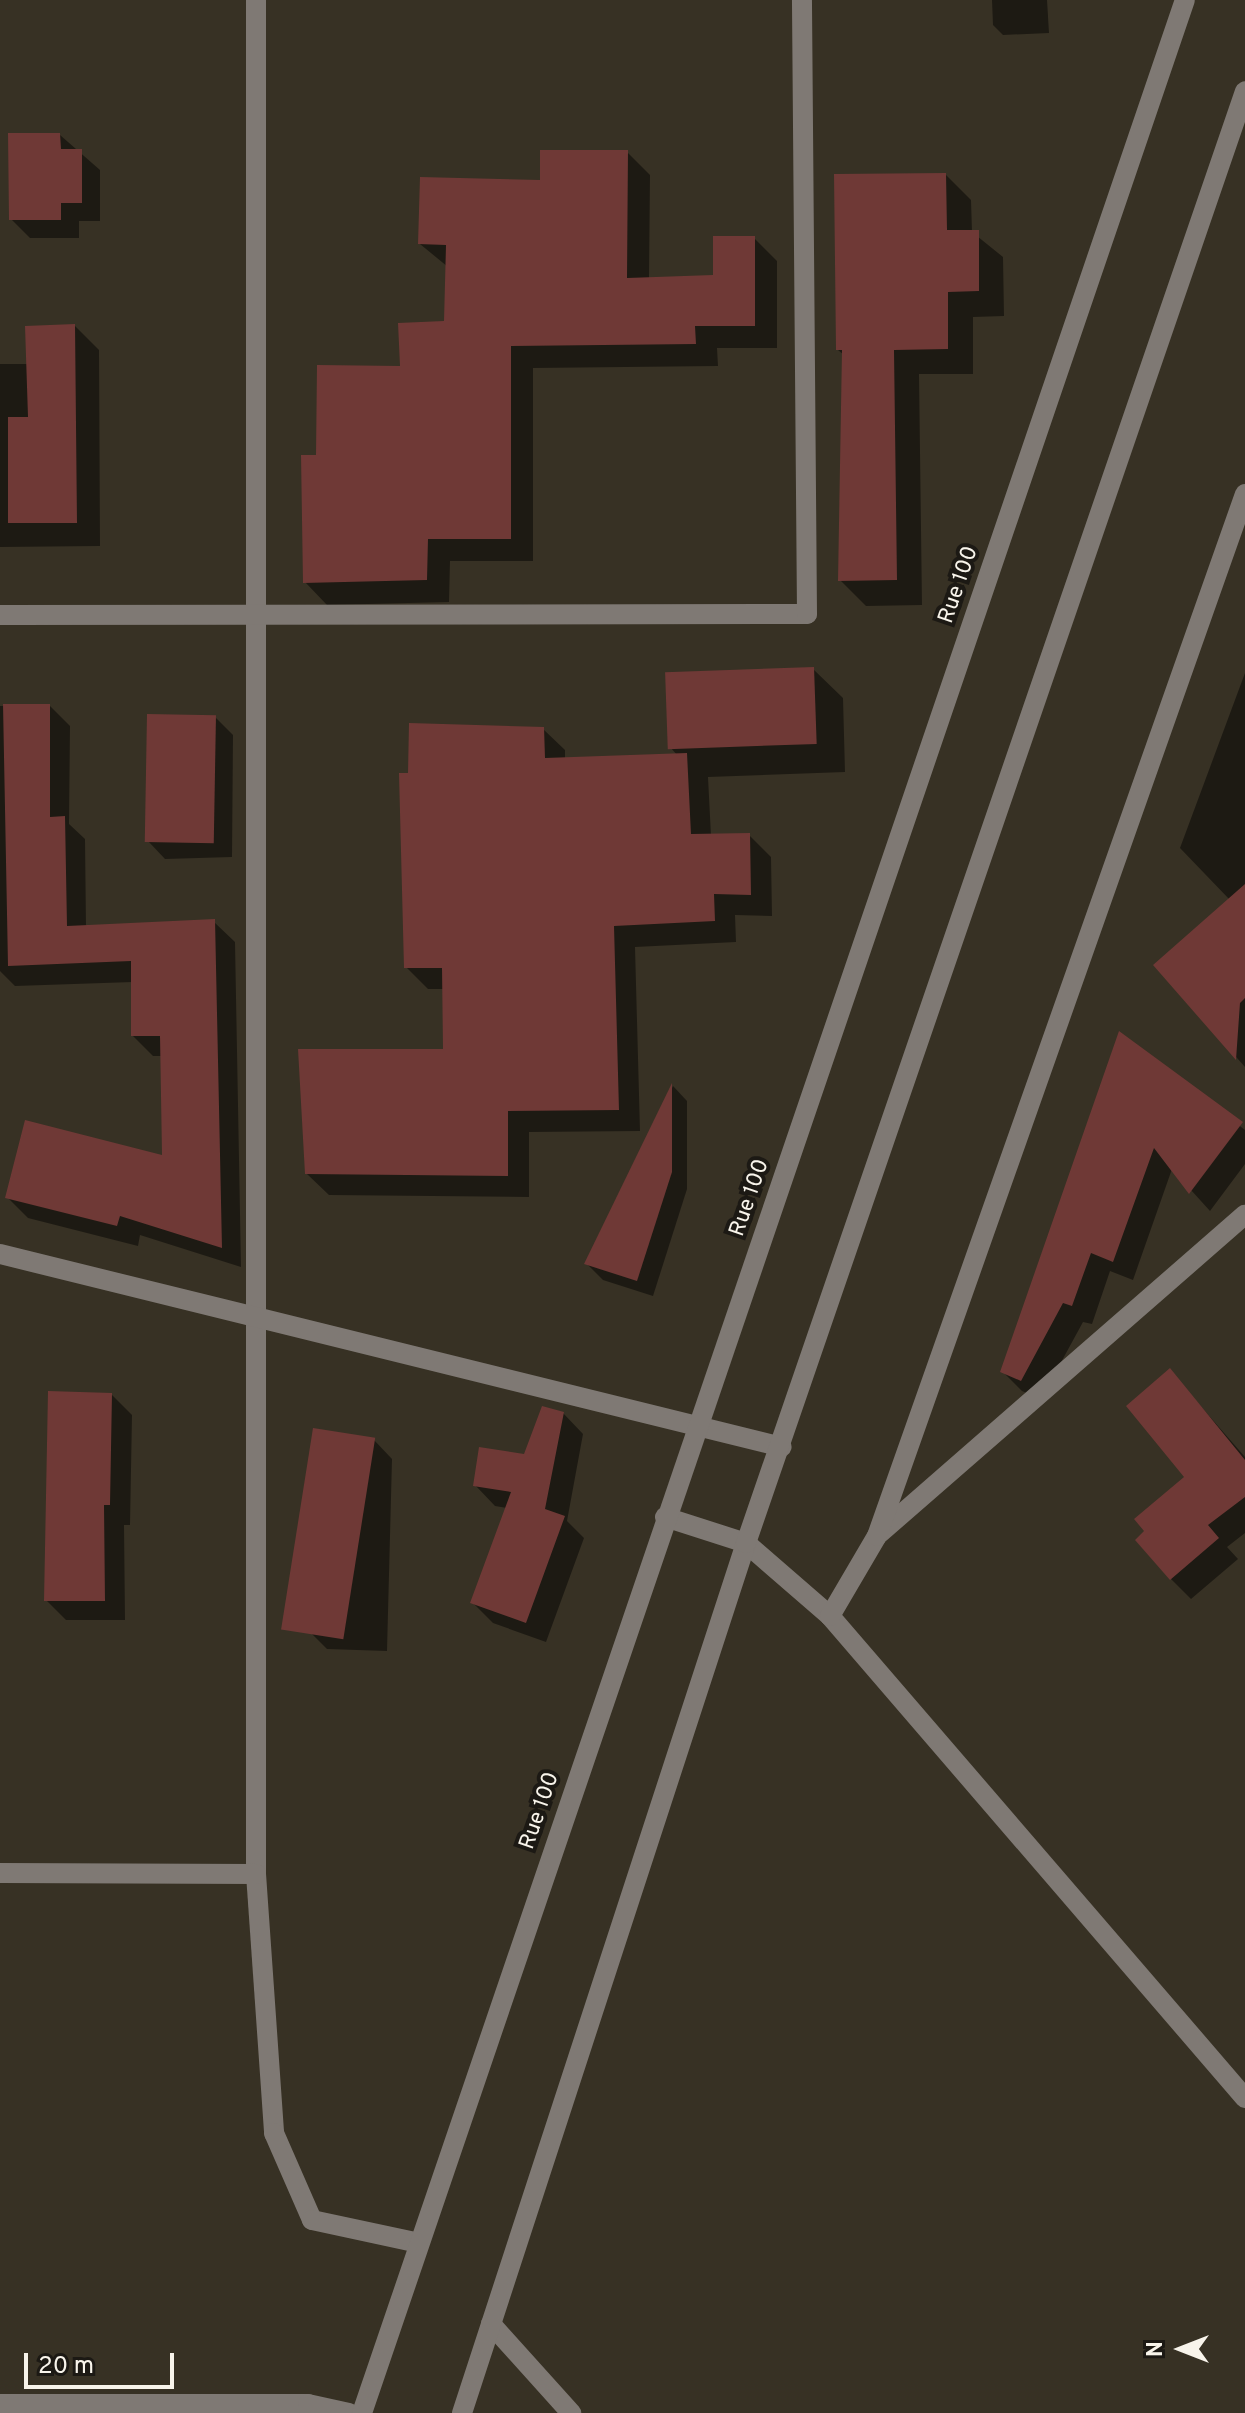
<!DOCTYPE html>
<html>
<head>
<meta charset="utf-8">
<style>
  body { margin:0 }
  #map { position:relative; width:1245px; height:2413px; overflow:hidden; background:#373124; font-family:Overpass,sans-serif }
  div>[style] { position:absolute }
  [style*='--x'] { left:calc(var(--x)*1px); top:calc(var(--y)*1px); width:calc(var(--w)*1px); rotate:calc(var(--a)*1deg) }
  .shadow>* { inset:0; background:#0007 }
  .building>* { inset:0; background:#6f3936; transform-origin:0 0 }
  .minor>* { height:20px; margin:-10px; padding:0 10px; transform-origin:10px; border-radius:10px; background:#7f7974 }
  span { translate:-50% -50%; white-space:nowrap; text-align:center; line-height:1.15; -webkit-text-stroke:8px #1c1914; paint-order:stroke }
  .street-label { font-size:22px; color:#f8f4eb }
  .north { position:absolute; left:1141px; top:2309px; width:80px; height:80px; -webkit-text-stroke:6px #1c1914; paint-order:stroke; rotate:270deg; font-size:22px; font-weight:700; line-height:32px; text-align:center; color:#f8f4eb }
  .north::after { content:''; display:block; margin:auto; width:28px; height:36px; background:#f8f4eb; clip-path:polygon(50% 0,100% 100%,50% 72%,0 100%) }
  .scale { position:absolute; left:24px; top:2353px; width:150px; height:36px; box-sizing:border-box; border:4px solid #f8f4eb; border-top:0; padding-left:10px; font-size:24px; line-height:28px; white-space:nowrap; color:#f8f4eb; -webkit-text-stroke:6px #1c1914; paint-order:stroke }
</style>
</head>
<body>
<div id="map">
  <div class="shadow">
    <i style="clip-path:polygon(992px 0,1047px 0,1049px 33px,1003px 35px,993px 25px)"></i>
    <i style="clip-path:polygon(60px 135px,100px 170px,100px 221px,79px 221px,79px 238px,30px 238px,11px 219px)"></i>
    <i style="clip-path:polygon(627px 152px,650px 175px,649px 279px,715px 277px,754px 238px,777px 261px,777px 348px,717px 348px,718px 366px,533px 368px,533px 561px,450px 561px,449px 602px,327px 605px,305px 582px,318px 456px,446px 323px,448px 267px,420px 244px,542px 182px)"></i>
    <i style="clip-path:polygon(946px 175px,971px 200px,972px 232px,1003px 257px,1004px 316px,973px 317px,973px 374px,919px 374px,922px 605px,866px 606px,840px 580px,844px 355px,838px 350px)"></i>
    <i style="clip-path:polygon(75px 326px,99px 350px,100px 546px,0 547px,0 364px,28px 364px)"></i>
    <i style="clip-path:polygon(813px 669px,843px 698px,845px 772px,708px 777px,711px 836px,749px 835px,771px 857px,772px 916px,735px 915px,736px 942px,635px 947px,640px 1131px,529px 1132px,529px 1197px,329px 1195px,307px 1174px,445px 1051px,444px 989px,428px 989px,406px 967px,410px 775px,543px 729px,565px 750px,565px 760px,678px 756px,670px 747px)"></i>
    <i style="clip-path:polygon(1245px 673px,1245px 1067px,1156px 966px,1230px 900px,1180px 848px)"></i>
    <i style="clip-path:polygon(0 706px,50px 706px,70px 726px,69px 824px,85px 839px,86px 927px,214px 922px,235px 942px,241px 1267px,140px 1235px,138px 1246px,28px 1218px,7px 1197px,164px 1158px,162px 1056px,153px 1056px,133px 1036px,133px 982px,15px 986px,0 971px)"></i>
    <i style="clip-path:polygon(215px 717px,233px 735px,232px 857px,165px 859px,148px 841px)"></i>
    <i style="clip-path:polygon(1120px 1034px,1245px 1130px,1245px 1164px,1210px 1211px,1172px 1169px,1133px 1280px,1110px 1271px,1092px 1324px,1083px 1322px,1041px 1399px,1022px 1391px,1002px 1371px)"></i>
    <i style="clip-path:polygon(673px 1086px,687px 1101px,687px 1189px,653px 1296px,603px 1280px,587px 1264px)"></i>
    <i style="clip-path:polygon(1170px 1371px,1245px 1457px,1245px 1533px,1227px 1547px,1238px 1559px,1191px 1599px,1171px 1579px,1147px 1532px,1187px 1478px)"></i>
    <i style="clip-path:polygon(112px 1395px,132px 1415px,130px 1525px,124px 1525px,125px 1620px,66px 1620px,46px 1600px)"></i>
    <i style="clip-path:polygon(563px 1413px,583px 1434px,567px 1521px,584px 1538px,546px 1642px,493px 1623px,473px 1603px,507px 1508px,495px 1506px,475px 1485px,526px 1457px)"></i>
    <i style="clip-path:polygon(374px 1440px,392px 1459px,387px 1651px,327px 1649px,309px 1631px)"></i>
  </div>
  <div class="building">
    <i style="clip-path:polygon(8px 133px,60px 133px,61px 149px,82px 149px,82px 203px,61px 203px,61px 220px,9px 220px)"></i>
    <i style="clip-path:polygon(540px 150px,628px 150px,627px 278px,713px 275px,713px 236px,755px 236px,755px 326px,695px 326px,696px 344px,511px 346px,511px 539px,428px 539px,427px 580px,303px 583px,301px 455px,316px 455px,317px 365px,400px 366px,398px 323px,444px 321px,446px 245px,418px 244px,420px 177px,540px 180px)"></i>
    <i style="clip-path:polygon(946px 173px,947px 230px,979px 230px,979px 291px,948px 292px,948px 349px,894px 350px,897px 580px,838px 581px,842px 350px,836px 350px,834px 174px)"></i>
    <i style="clip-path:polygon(75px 324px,77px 523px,8px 523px,8px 417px,28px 417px,25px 326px)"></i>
    <i style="left:814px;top:667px;width:77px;height:149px;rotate:88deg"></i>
    <i style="clip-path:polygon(3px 704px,50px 704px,50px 817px,65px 816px,67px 926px,215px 919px,222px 1248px,120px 1216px,117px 1226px,5px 1198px,25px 1120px,162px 1155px,160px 1036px,131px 1036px,131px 961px,8px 966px)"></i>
    <i style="left:147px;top:714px;width:69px;height:128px;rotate:1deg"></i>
    <i style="clip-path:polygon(409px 723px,544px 727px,545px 758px,687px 753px,691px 834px,750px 833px,751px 895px,714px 894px,715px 921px,614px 926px,619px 1110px,508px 1111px,508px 1176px,305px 1174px,298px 1049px,443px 1049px,442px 968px,404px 968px,399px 773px,408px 773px)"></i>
    <i style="clip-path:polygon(1245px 884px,1245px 998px,1240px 1003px,1236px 1060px,1153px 965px)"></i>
    <i style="clip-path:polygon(1119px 1031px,1243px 1122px,1189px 1194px,1154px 1148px,1113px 1262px,1091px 1253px,1072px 1306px,1063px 1303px,1021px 1381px,1000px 1372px)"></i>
    <i style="clip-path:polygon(672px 1083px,672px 1172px,637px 1281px,584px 1264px)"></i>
    <i style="clip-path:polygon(1170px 1368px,1245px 1460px,1245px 1497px,1208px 1525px,1219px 1538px,1170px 1580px,1135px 1540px,1144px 1531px,1134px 1519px,1184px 1477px,1126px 1406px)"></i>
    <i style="clip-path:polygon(48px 1391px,112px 1393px,110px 1505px,104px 1505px,105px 1601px,44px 1601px)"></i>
    <i style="clip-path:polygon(542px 1406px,564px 1412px,545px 1509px,565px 1516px,526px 1623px,470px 1603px,511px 1492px,473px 1486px,479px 1447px,524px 1454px)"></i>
    <i style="left:313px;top:1428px;width:63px;height:204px;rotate:9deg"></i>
  </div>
  <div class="minor">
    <i style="--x:256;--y:0;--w:1874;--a:90"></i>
    <i style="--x:256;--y:1874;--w:260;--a:86"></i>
    <i style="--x:274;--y:2133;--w:95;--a:66.4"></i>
    <i style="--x:312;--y:2220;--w:109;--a:12.1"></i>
    <i style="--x:0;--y:615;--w:807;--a:-0.07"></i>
    <i style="--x:807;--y:614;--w:614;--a:-90.47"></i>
    <i style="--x:0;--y:1254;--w:805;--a:13.86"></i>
    <i style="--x:665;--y:1517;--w:85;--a:17.8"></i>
    <i style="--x:746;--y:1543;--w:111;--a:41"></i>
    <i style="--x:830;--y:1616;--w:636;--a:49.27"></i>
    <i style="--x:880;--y:1533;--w:484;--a:-41.1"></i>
    <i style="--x:830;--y:1616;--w:93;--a:-59.6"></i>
    <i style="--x:877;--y:1536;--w:1105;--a:-70.55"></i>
    <i style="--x:0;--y:1873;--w:256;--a:0.2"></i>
    <i style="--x:491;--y:2324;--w:120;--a:48"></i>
    <i style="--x:0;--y:2404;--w:308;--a:0"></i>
    <i style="--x:308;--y:2404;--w:42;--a:12.4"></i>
    <i style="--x:362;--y:2413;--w:2549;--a:-71.17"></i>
    <i style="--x:462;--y:2413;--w:915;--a:-71.92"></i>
    <i style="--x:746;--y:1543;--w:1535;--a:-71.03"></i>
  </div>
  <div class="street-label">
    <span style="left:959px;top:585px;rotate:-71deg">Rue 100</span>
    <span style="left:750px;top:1198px;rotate:-71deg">Rue 100</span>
    <span style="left:540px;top:1811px;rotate:-71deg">Rue 100</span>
  </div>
  <div class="north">N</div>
  <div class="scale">20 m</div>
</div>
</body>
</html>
